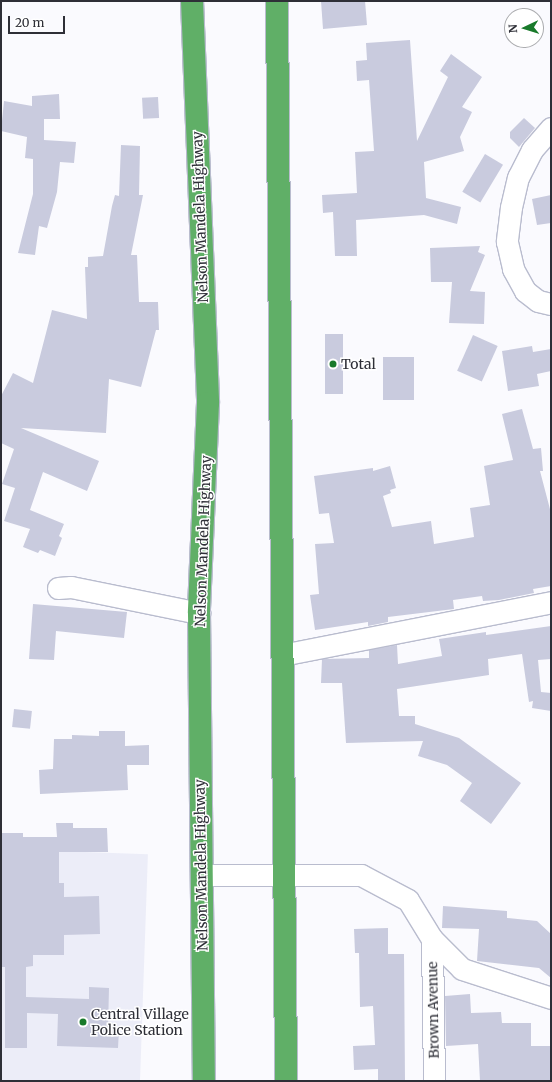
<!DOCTYPE html>
<html>
<head>
<meta charset="utf-8">
<style>
  body { margin:0 }
  #map { position:relative; width:552px; height:1082px; overflow:hidden; background:#fafafe; font-family:Merriweather,serif }
  div>[style] { position:absolute }
  [style*='--x'] { left:calc(var(--x)*1px); top:calc(var(--y)*1px); width:calc(var(--w)*1px); rotate:calc(var(--a)*1deg) }
  .built>* { inset:0; background:#ecedf8; transform-origin:0 0 }
  .building>* { inset:0; background:#c9cbde; transform-origin:0 0 }
  .roads { filter:drop-shadow(1px 0 #b9bcce) drop-shadow(-1px 0 #b9bcce) drop-shadow(0 1px #b9bcce) drop-shadow(0 -1px #b9bcce) }
  .minor>* { height:21px; margin:-10.5px; padding:0 10.5px; transform-origin:10.5px; border-radius:10.5px; background:#fff }
  .highway>* { height:22px; margin:-11px; padding:0 11px; transform-origin:11px; border-radius:11px; background:#60af67 }
  .dots>* { width:11px; height:11px; translate:-50% -50%; box-sizing:border-box; border:2px solid #fff; border-radius:50% }
  span { translate:-50% -50%; white-space:nowrap; text-align:center; line-height:1.15; -webkit-text-stroke:3px #fff; paint-order:stroke }
  .street-label { font-size:14px; color:#2e2f37 }
  .poi-label { font-size:14px; color:#2e2f37 }
  .left { translate:0 -50%; text-align:left }
  .frame { position:absolute; inset:0; border:2px solid #2e2f37; pointer-events:none }
  .north { position:absolute; left:504px; top:8px; width:40px; height:40px; box-sizing:border-box; background:#fff; border:1px solid #abacaf; border-radius:50%; rotate:266deg; font-size:11px; font-weight:700; line-height:16px; text-align:center; color:#2e2f37 }
  .north::after { content:''; display:block; margin:auto; width:14px; height:18px; background:#197a2b; clip-path:polygon(50% 0,100% 100%,50% 72%,0 100%) }
  .scale { position:absolute; left:8px; top:16px; width:57px; height:18px; box-sizing:border-box; border:2px solid #2e2f37; border-top:0; padding-left:5px; font-size:12px; line-height:14px; white-space:nowrap; color:#2e2f37; -webkit-text-stroke:3px #fff; paint-order:stroke }
</style>
</head>
<body>
<div id="map">
  <div class="built">
    <i style="left:1px;top:849px;width:147px;height:232px;rotate:2deg"></i>
  </div>
  <div class="building">
    <i style="clip-path:polygon(321px 1px,365px 1px,367px 25px,323px 29px)"></i>
    <i style="clip-path:polygon(410px 40px,417px 141px,448px 77px,440px 71px,451px 54px,482px 77px,462px 107px,472px 112px,460px 137px,464px 151px,424px 162px,426px 198px,461px 207px,457px 224px,424px 215px,356px 220px,357px 256px,335px 256px,333px 212px,323px 213px,322px 195px,357px 193px,355px 152px,374px 151px,369px 80px,357px 81px,356px 61px,367px 60px,366px 43px)"></i>
    <i style="clip-path:polygon(59px 94px,60px 119px,44px 119px,44px 140px,76px 142px,74px 163px,60px 162px,57px 192px,47px 228px,39px 226px,35px 255px,18px 253px,33px 194px,33px 159px,25px 158px,27px 137px,1px 131px,4px 101px,32px 106px,32px 96px)"></i>
    <i style="left:158px;top:97px;width:21px;height:16px;rotate:87deg"></i>
    <i style="clip-path:polygon(524px 118px,535px 128px,519px 147px,510px 138px,510px 132px)"></i>
    <i style="clip-path:polygon(121px 145px,140px 146px,139px 195px,143px 195px,131px 255px,137px 255px,139px 302px,158px 302px,159px 330px,156px 330px,141px 387px,109px 379px,106px 433px,21px 428px,99px 461px,87px 491px,43px 472px,30px 510px,64px 524px,59px 536px,62px 538px,55px 556px,40px 550px,38px 553px,23px 547px,30px 529px,4px 521px,15px 488px,2px 484px,14px 449px,1px 443px,1px 396px,13px 373px,33px 383px,52px 310px,87px 319px,85px 267px,88px 267px,88px 257px,103px 256px,112px 206px,115px 195px,119px 196px)"></i>
    <i style="left:485px;top:154px;width:21px;height:44px;rotate:31deg"></i>
    <i style="clip-path:polygon(551px 195px,551px 223px,537px 225px,532px 199px)"></i>
    <i style="clip-path:polygon(480px 246px,478px 252px,485px 255px,470px 291px,485px 292px,484px 324px,449px 323px,452px 282px,431px 282px,430px 248px)"></i>
    <i style="left:325px;top:334px;width:18px;height:60px"></i>
    <i style="left:473px;top:335px;width:27px;height:39px;rotate:24deg"></i>
    <i style="clip-path:polygon(532px 346px,533px 352px,551px 349px,551px 371px,537px 374px,539px 386px,508px 391px,502px 351px)"></i>
    <i style="left:383px;top:357px;width:31px;height:43px"></i>
    <i style="clip-path:polygon(522px 409px,533px 449px,541px 448px,543px 471px,540px 471px,551px 513px,551px 586px,533px 589px,534px 593px,499px 600px,483px 601px,482px 596px,453px 600px,454px 609px,388px 617px,388px 622px,368px 626px,368px 622px,315px 630px,310px 595px,319px 594px,315px 544px,334px 543px,329px 513px,319px 514px,314px 476px,373px 468px,373px 471px,390px 466px,396px 488px,390px 490px,391px 493px,383px 496px,392px 527px,431px 521px,434px 544px,474px 537px,470px 508px,490px 505px,484px 466px,513px 460px,502px 414px)"></i>
    <i style="clip-path:polygon(33px 604px,127px 612px,124px 638px,56px 631px,54px 660px,29px 659px)"></i>
    <i style="clip-path:polygon(551px 626px,551px 659px,538px 660px,541px 692px,551px 693px,551px 711px,532px 708px,533px 701px,529px 702px,522px 654px,488px 659px,489px 675px,397px 689px,399px 716px,415px 716px,415px 724px,459px 738px,521px 783px,491px 824px,460px 801px,472px 783px,447px 765px,418px 756px,423px 741px,346px 743px,342px 683px,321px 683px,322px 659px,369px 658px,369px 650px,397px 645px,398px 664px,442px 656px,439px 639px,486px 632px,486px 635px)"></i>
    <i style="left:14px;top:709px;width:18px;height:18px;rotate:6deg"></i>
    <i style="clip-path:polygon(99px 731px,125px 731px,125px 746px,149px 745px,149px 765px,127px 765px,128px 790px,40px 794px,39px 770px,53px 769px,54px 739px,72px 739px,72px 735px,99px 736px)"></i>
    <i style="clip-path:polygon(56px 823px,73px 823px,73px 828px,107px 828px,108px 852px,59px 852px,59px 883px,64px 883px,64px 897px,99px 896px,100px 934px,64px 935px,64px 955px,33px 955px,33px 966px,26px 967px,26px 997px,89px 999px,89px 987px,109px 988px,108px 1029px,119px 1029px,118px 1048px,57px 1046px,58px 1014px,27px 1013px,27px 1048px,5px 1048px,5px 967px,1px 967px,1px 833px,23px 833px,23px 837px,57px 837px)"></i>
    <i style="clip-path:polygon(443px 906px,507px 911px,507px 918px,537px 921px,551px 934px,551px 978px,539px 968px,477px 961px,479px 929px,442px 928px)"></i>
    <i style="clip-path:polygon(388px 928px,388px 954px,404px 954px,405px 1081px,378px 1081px,378px 1069px,354px 1070px,353px 1046px,375px 1045px,373px 1006px,360px 1007px,359px 953px,355px 953px,354px 929px)"></i>
    <i style="clip-path:polygon(470px 994px,471px 1013px,501px 1012px,502px 1023px,531px 1023px,531px 1046px,551px 1046px,551px 1081px,480px 1081px,478px 1044px,446px 1046px,445px 996px)"></i>
  </div>
  <div class="roads">
    <div class="minor">
      <i style="--x:551;--y:128;--w:29;--a:131"></i>
      <i style="--x:532;--y:150;--w:30;--a:117"></i>
      <i style="--x:518;--y:177;--w:31;--a:103"></i>
      <i style="--x:511;--y:207;--w:35;--a:97"></i>
      <i style="--x:507;--y:242;--w:28;--a:77"></i>
      <i style="--x:513;--y:269;--w:25;--a:61"></i>
      <i style="--x:525;--y:291;--w:16;--a:38"></i>
      <i style="--x:538;--y:301;--w:13;--a:13"></i>
      <i style="--x:58;--y:588;--w:13;--a:-4"></i>
      <i style="--x:71;--y:587;--w:131;--a:11.5"></i>
      <i style="--x:282;--y:655;--w:274;--a:-11.1"></i>
      <i style="--x:201;--y:875;--w:160;--a:0"></i>
      <i style="--x:361;--y:875;--w:53;--a:28"></i>
      <i style="--x:408;--y:900;--w:46;--a:58.4"></i>
      <i style="--x:432;--y:939;--w:42;--a:45"></i>
      <i style="--x:462;--y:969;--w:94;--a:18"></i>
      <i style="--x:432;--y:939;--w:142;--a:89.2"></i>
    </div>
    <div class="highway">
      <i style="--x:192;--y:1;--w:402;--a:87.7"></i>
      <i style="--x:208;--y:403;--w:210;--a:92.5"></i>
      <i style="--x:199;--y:613;--w:468;--a:89.4"></i>
      <i style="--x:277;--y:1;--w:1080;--a:89.52"></i>
    </div>
  </div>
  <div class="dots">
    <i style="left:333px;top:364px;background:#197a2b"></i>
    <i style="left:83px;top:1022px;background:#197a2b"></i>
  </div>
  <div class="street-label">
    <span style="left:200px;top:217px;rotate:-92deg">Nelson Mandela Highway</span>
    <span style="left:203px;top:541px;rotate:-88deg">Nelson Mandela Highway</span>
    <span style="left:201px;top:865px;rotate:-91deg">Nelson Mandela Highway</span>
    <span style="left:433px;top:1010px;rotate:-91deg">Brown Avenue</span>
  </div>
  <div class="poi-label">
    <span class="left" style="left:341px;top:364px">Total</span>
    <span class="left" style="left:91px;top:1022px">Central Village<br>Police Station</span>
  </div>
  <div class="frame"></div>
  <div class="north">N</div>
  <div class="scale">20 m</div>
</div>
</body>
</html>
